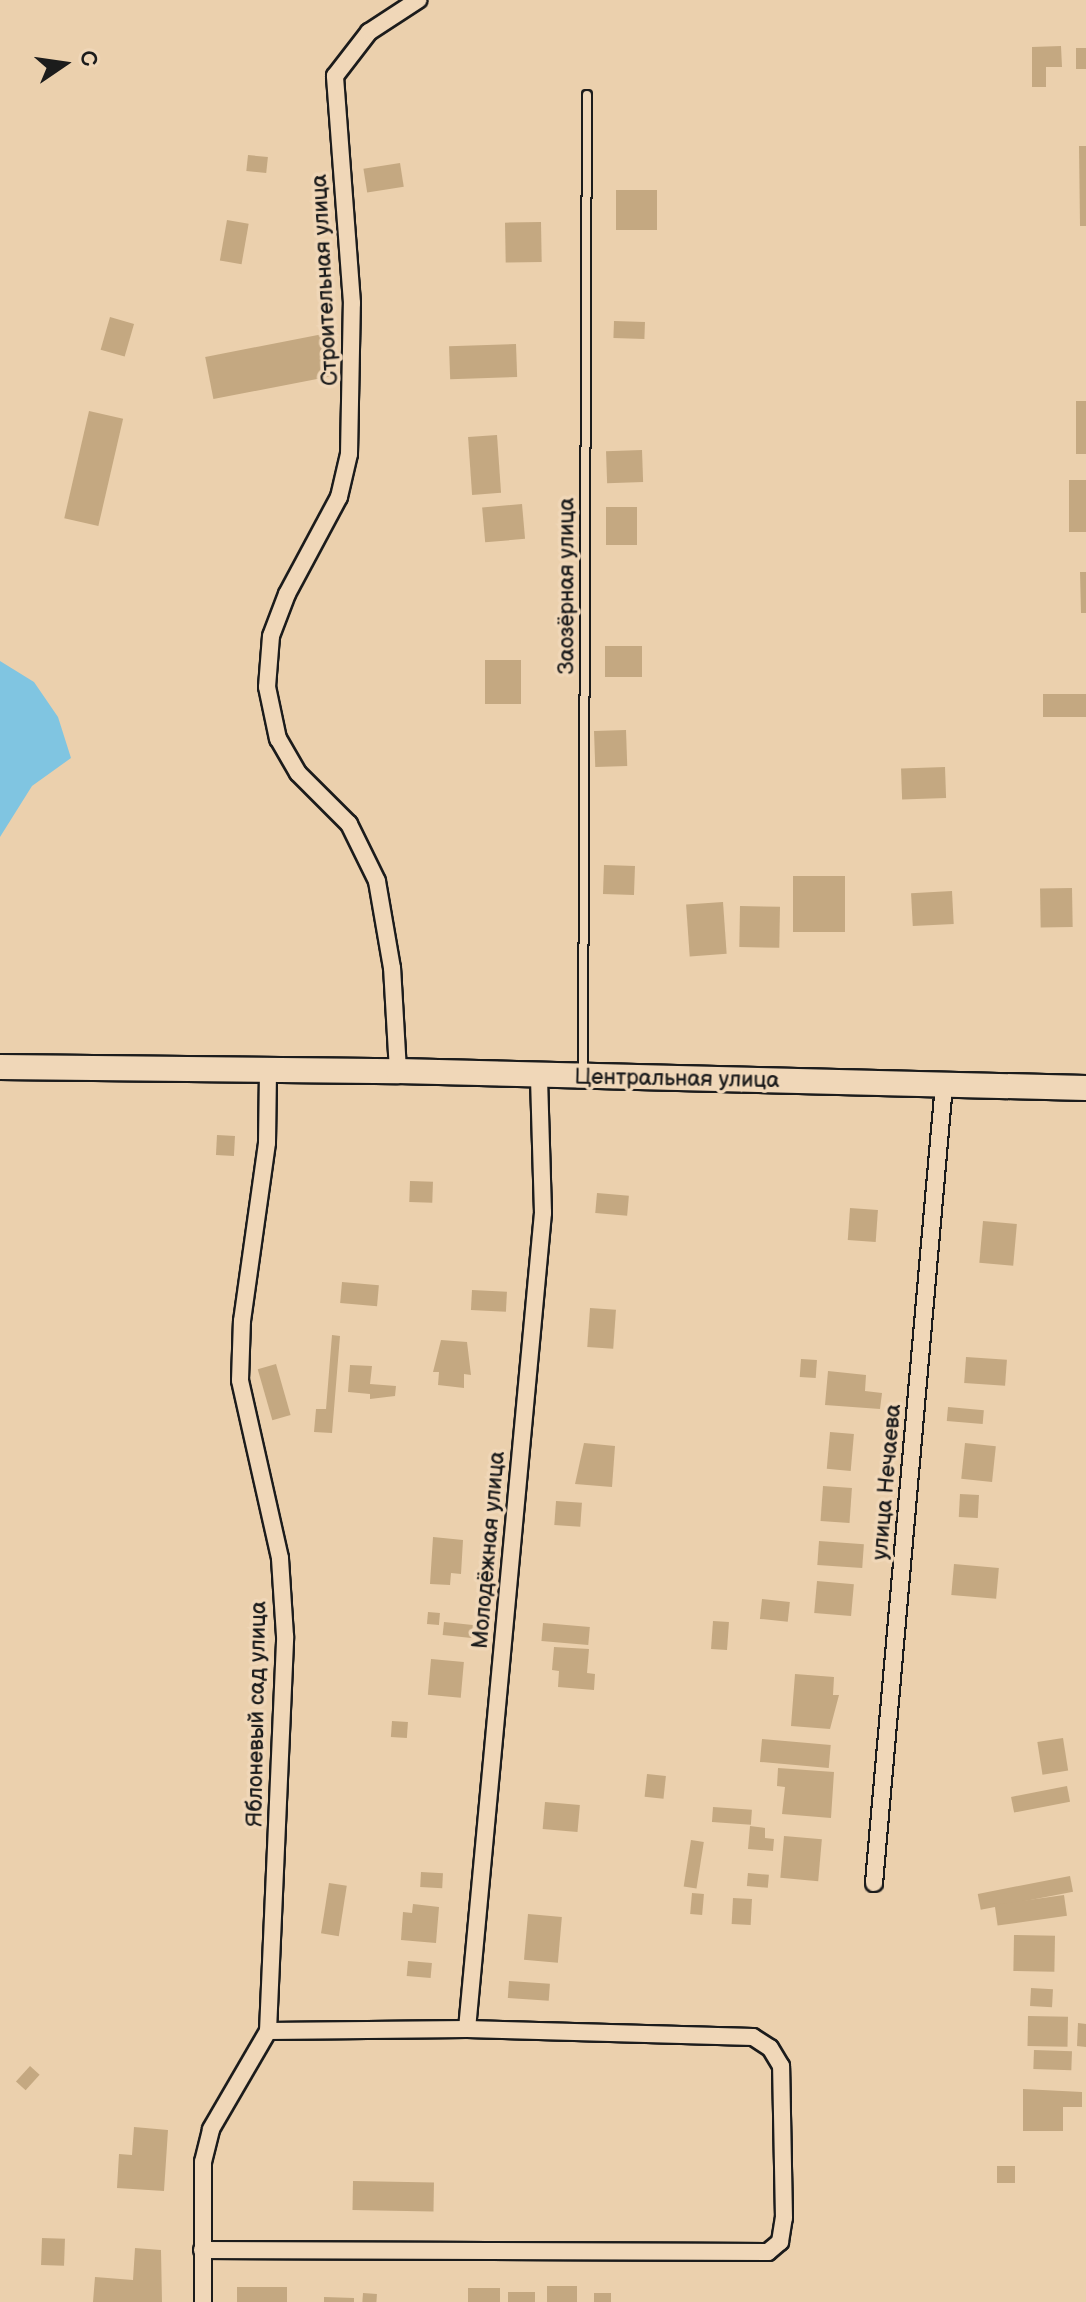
<!DOCTYPE html>
<html>
<head>
<meta charset="utf-8">
<style>
  body { margin:0 }
  #map { position:relative; width:1086px; height:2302px; overflow:hidden; background:#ebd0ad; font-family:"Balsamiq Sans",sans-serif }
  div>[style] { position:absolute }
  [style*='--x'] { left:calc(var(--x)*1px); top:calc(var(--y)*1px); width:calc(var(--w)*1px); rotate:calc(var(--a)*1deg) }
  .water>* { inset:0; background:#80c5e1 }
  .building>* { inset:0; background:#c4a881; transform-origin:0 0 }
  .roads { filter:drop-shadow(2px 0 #1c1c1c) drop-shadow(-2px 0 #1c1c1c) drop-shadow(0 2px #1c1c1c) drop-shadow(0 -2px #1c1c1c) }
  .lane>* { height:8px; margin:-4px; padding:0 4px; transform-origin:4px; border-radius:4px; background:#f0d7b8 }
  .street>* { height:16px; margin:-8px; padding:0 8px; transform-origin:8px; border-radius:8px; background:#f0d7b8 }
  .secondary>* { height:24px; margin:-12px; padding:0 12px; transform-origin:12px; border-radius:12px; background:#f0d7b8 }
  span { translate:-50% -50%; white-space:nowrap; text-align:center; line-height:1.15; -webkit-text-stroke:7px #f0d7b8; paint-order:stroke }
  .street-label { font-size:22px; color:#1c1c1c }
  .north { position:absolute; left:24px; top:24px; width:80px; height:80px; -webkit-text-stroke:6px #f0d7b8; paint-order:stroke; rotate:77deg; font-size:22px; font-weight:700; line-height:32px; text-align:center; color:#1c1c1c }
  .north::after { content:''; display:block; margin:auto; width:28px; height:36px; background:#1c1c1c; clip-path:polygon(50% 0,100% 100%,50% 72%,0 100%) }
</style>
</head>
<body>
<div id="map">
  <div class="water">
    <i style="clip-path:polygon(0 661px,34px 682px,58px 717px,71px 758px,32px 786px,0 837px)"></i>
  </div>
  <div class="building">
    <i style="clip-path:polygon(1061px 46px,1062px 67px,1046px 67px,1046px 87px,1032px 87px,1032px 47px)"></i>
    <i style="left:1076px;top:48px;width:10px;height:21px"></i>
    <i style="clip-path:polygon(1079px 146px,1086px 146px,1086px 226px,1080px 226px)"></i>
    <i style="left:248px;top:155px;width:20px;height:16px;rotate:6deg"></i>
    <i style="left:400px;top:163px;width:24px;height:37px;rotate:81deg"></i>
    <i style="left:616px;top:190px;width:41px;height:40px"></i>
    <i style="left:227px;top:220px;width:22px;height:41px;rotate:10deg"></i>
    <i style="left:541px;top:222px;width:40px;height:36px;rotate:89deg"></i>
    <i style="left:110px;top:317px;width:25px;height:34px;rotate:16deg"></i>
    <i style="left:614px;top:321px;width:31px;height:17px;rotate:2deg"></i>
    <i style="left:323px;top:334px;width:43px;height:120px;rotate:79deg"></i>
    <i style="left:516px;top:344px;width:33px;height:67px;rotate:88deg"></i>
    <i style="left:1076px;top:401px;width:10px;height:53px"></i>
    <i style="left:89px;top:411px;width:35px;height:110px;rotate:13deg"></i>
    <i style="left:497px;top:435px;width:58px;height:29px;rotate:86deg"></i>
    <i style="left:642px;top:450px;width:32px;height:36px;rotate:88deg"></i>
    <i style="left:1069px;top:480px;width:17px;height:52px"></i>
    <i style="left:522px;top:504px;width:35px;height:40px;rotate:85deg"></i>
    <i style="left:606px;top:507px;width:31px;height:38px"></i>
    <i style="clip-path:polygon(1080px 572px,1086px 572px,1086px 613px,1081px 613px)"></i>
    <i style="left:605px;top:646px;width:37px;height:31px"></i>
    <i style="left:485px;top:660px;width:36px;height:44px"></i>
    <i style="left:1043px;top:694px;width:43px;height:23px"></i>
    <i style="left:626px;top:730px;width:36px;height:32px;rotate:88deg"></i>
    <i style="left:945px;top:767px;width:31px;height:44px;rotate:88deg"></i>
    <i style="left:604px;top:865px;width:31px;height:29px;rotate:2deg"></i>
    <i style="left:793px;top:876px;width:52px;height:56px"></i>
    <i style="left:1072px;top:888px;width:39px;height:32px;rotate:89deg"></i>
    <i style="left:952px;top:891px;width:33px;height:41px;rotate:87deg"></i>
    <i style="left:723px;top:902px;width:52px;height:37px;rotate:86deg"></i>
    <i style="left:740px;top:906px;width:40px;height:41px;rotate:1deg"></i>
    <i style="left:217px;top:1135px;width:18px;height:20px;rotate:3deg"></i>
    <i style="left:410px;top:1181px;width:23px;height:21px;rotate:2deg"></i>
    <i style="left:597px;top:1193px;width:32px;height:20px;rotate:5deg"></i>
    <i style="left:850px;top:1208px;width:28px;height:32px;rotate:4deg"></i>
    <i style="left:983px;top:1221px;width:34px;height:42px;rotate:5deg"></i>
    <i style="left:342px;top:1282px;width:37px;height:21px;rotate:5deg"></i>
    <i style="left:472px;top:1290px;width:35px;height:20px;rotate:3deg"></i>
    <i style="left:590px;top:1308px;width:26px;height:39px;rotate:4deg"></i>
    <i style="clip-path:polygon(332px 1335px,340px 1336px,332px 1433px,314px 1432px,316px 1409px,326px 1409px)"></i>
    <i style="clip-path:polygon(441px 1340px,467px 1342px,471px 1375px,464px 1374px,464px 1388px,438px 1385px,439px 1372px,433px 1372px)"></i>
    <i style="left:966px;top:1357px;width:41px;height:26px;rotate:4deg"></i>
    <i style="left:801px;top:1359px;width:16px;height:18px;rotate:4deg"></i>
    <i style="left:276px;top:1364px;width:53px;height:19px;rotate:74deg"></i>
    <i style="clip-path:polygon(350px 1365px,372px 1366px,370px 1384px,396px 1386px,395px 1396px,370px 1399px,370px 1394px,348px 1392px)"></i>
    <i style="clip-path:polygon(828px 1371px,866px 1375px,865px 1391px,882px 1393px,880px 1409px,825px 1405px)"></i>
    <i style="left:948px;top:1407px;width:36px;height:14px;rotate:5deg"></i>
    <i style="left:830px;top:1432px;width:24px;height:37px;rotate:5deg"></i>
    <i style="clip-path:polygon(584px 1443px,615px 1446px,612px 1487px,575px 1484px)"></i>
    <i style="left:965px;top:1443px;width:31px;height:36px;rotate:6deg"></i>
    <i style="left:823px;top:1486px;width:29px;height:35px;rotate:4deg"></i>
    <i style="left:960px;top:1494px;width:19px;height:23px;rotate:3deg"></i>
    <i style="left:556px;top:1501px;width:26px;height:24px;rotate:4deg"></i>
    <i style="clip-path:polygon(433px 1537px,463px 1540px,461px 1574px,451px 1573px,450px 1585px,430px 1584px)"></i>
    <i style="left:819px;top:1541px;width:45px;height:24px;rotate:4deg"></i>
    <i style="left:954px;top:1564px;width:45px;height:31px;rotate:5deg"></i>
    <i style="left:817px;top:1581px;width:37px;height:32px;rotate:5deg"></i>
    <i style="left:762px;top:1599px;width:28px;height:20px;rotate:6deg"></i>
    <i style="left:428px;top:1612px;width:12px;height:12px;rotate:5deg"></i>
    <i style="left:713px;top:1621px;width:16px;height:28px;rotate:4deg"></i>
    <i style="left:444px;top:1622px;width:29px;height:13px;rotate:6deg"></i>
    <i style="left:543px;top:1623px;width:47px;height:18px;rotate:5deg"></i>
    <i style="clip-path:polygon(554px 1647px,589px 1649px,587px 1673px,595px 1674px,594px 1690px,558px 1687px,559px 1671px,552px 1670px)"></i>
    <i style="left:431px;top:1659px;width:33px;height:36px;rotate:5deg"></i>
    <i style="clip-path:polygon(795px 1674px,834px 1677px,833px 1695px,839px 1695px,830px 1729px,791px 1726px)"></i>
    <i style="left:392px;top:1721px;width:16px;height:16px;rotate:4deg"></i>
    <i style="left:1063px;top:1738px;width:33px;height:26px;rotate:81deg"></i>
    <i style="left:762px;top:1739px;width:69px;height:23px;rotate:5deg"></i>
    <i style="clip-path:polygon(778px 1768px,834px 1772px,831px 1818px,782px 1814px,785px 1787px,777px 1786px)"></i>
    <i style="left:647px;top:1774px;width:19px;height:23px;rotate:6deg"></i>
    <i style="left:1067px;top:1786px;width:16px;height:57px;rotate:79deg"></i>
    <i style="left:545px;top:1802px;width:35px;height:27px;rotate:5deg"></i>
    <i style="left:713px;top:1807px;width:39px;height:15px;rotate:4deg"></i>
    <i style="clip-path:polygon(750px 1826px,765px 1828px,765px 1838px,774px 1839px,773px 1851px,748px 1849px)"></i>
    <i style="left:784px;top:1836px;width:38px;height:42px;rotate:5deg"></i>
    <i style="left:691px;top:1840px;width:13px;height:47px;rotate:9deg"></i>
    <i style="left:421px;top:1872px;width:22px;height:15px;rotate:3deg"></i>
    <i style="left:748px;top:1873px;width:21px;height:13px;rotate:5deg"></i>
    <i style="left:1070px;top:1876px;width:16px;height:94px;rotate:79deg"></i>
    <i style="left:329px;top:1883px;width:18px;height:51px;rotate:9deg"></i>
    <i style="left:692px;top:1893px;width:12px;height:21px;rotate:5deg"></i>
    <i style="left:1064px;top:1895px;width:21px;height:70px;rotate:82deg"></i>
    <i style="left:733px;top:1898px;width:19px;height:26px;rotate:3deg"></i>
    <i style="clip-path:polygon(413px 1904px,439px 1907px,436px 1943px,401px 1940px,403px 1912px,412px 1913px)"></i>
    <i style="left:528px;top:1914px;width:34px;height:46px;rotate:5deg"></i>
    <i style="left:1014px;top:1935px;width:41px;height:36px;rotate:1deg"></i>
    <i style="left:408px;top:1961px;width:24px;height:15px;rotate:5deg"></i>
    <i style="left:509px;top:1981px;width:41px;height:17px;rotate:4deg"></i>
    <i style="left:1031px;top:1988px;width:22px;height:18px;rotate:3deg"></i>
    <i style="left:1028px;top:2016px;width:40px;height:30px;rotate:1deg"></i>
    <i style="clip-path:polygon(1078px 2023px,1086px 2024px,1086px 2047px,1077px 2046px)"></i>
    <i style="left:1034px;top:2050px;width:38px;height:19px;rotate:2deg"></i>
    <i style="left:30px;top:2066px;width:13px;height:21px;rotate:42deg"></i>
    <i style="clip-path:polygon(1023px 2089px,1082px 2092px,1082px 2107px,1063px 2107px,1063px 2131px,1023px 2131px)"></i>
    <i style="clip-path:polygon(134px 2127px,168px 2130px,164px 2191px,117px 2188px,119px 2154px,132px 2155px)"></i>
    <i style="left:997px;top:2166px;width:18px;height:17px"></i>
    <i style="left:353px;top:2181px;width:81px;height:29px;rotate:1deg"></i>
    <i style="left:42px;top:2238px;width:23px;height:27px;rotate:2deg"></i>
    <i style="clip-path:polygon(135px 2248px,161px 2250px,162px 2302px,93px 2302px,95px 2277px,133px 2280px)"></i>
    <i style="left:547px;top:2286px;width:30px;height:16px"></i>
    <i style="left:237px;top:2287px;width:50px;height:15px"></i>
    <i style="left:468px;top:2288px;width:32px;height:14px"></i>
    <i style="left:508px;top:2292px;width:27px;height:10px"></i>
    <i style="left:363px;top:2293px;width:14px;height:9px;rotate:4deg"></i>
    <i style="left:594px;top:2293px;width:17px;height:9px"></i>
    <i style="clip-path:polygon(324px 2297px,354px 2298px,354px 2302px,324px 2302px)"></i>
  </div>
  <div class="roads">
    <div class="lane">
      <i style="--x:583;--y:1074;--w:979;--a:-89.77"></i>
    </div>
    <div class="street">
      <i style="--x:398;--y:1071;--w:103;--a:-93.3"></i>
      <i style="--x:392;--y:968;--w:88;--a:-99.8"></i>
      <i style="--x:377;--y:881;--w:64;--a:-116.2"></i>
      <i style="--x:349;--y:824;--w:72;--a:-135"></i>
      <i style="--x:298;--y:773;--w:39;--a:-120"></i>
      <i style="--x:278;--y:739;--w:53;--a:-101.9"></i>
      <i style="--x:267;--y:687;--w:51;--a:-85.5"></i>
      <i style="--x:271;--y:636;--w:45;--a:-69.1"></i>
      <i style="--x:287;--y:594;--w:110;--a:-61.8"></i>
      <i style="--x:339;--y:497;--w:44;--a:-76.9"></i>
      <i style="--x:349;--y:454;--w:151;--a:-88.9"></i>
      <i style="--x:352;--y:303;--w:228;--a:-94.3"></i>
      <i style="--x:335;--y:76;--w:56;--a:-52.3"></i>
      <i style="--x:369;--y:32;--w:59;--a:-33.1"></i>
      <i style="--x:874;--y:1883;--w:801;--a:-84.99"></i>
      <i style="--x:467;--y:2029;--w:820;--a:-84.68"></i>
      <i style="--x:543;--y:1213;--w:138;--a:-91.7"></i>
      <i style="--x:202;--y:2250;--w:566;--a:0.2"></i>
      <i style="--x:768;--y:2252;--w:16;--a:-40"></i>
      <i style="--x:780;--y:2242;--w:24;--a:-81"></i>
      <i style="--x:784;--y:2218;--w:152;--a:-91.1"></i>
      <i style="--x:781;--y:2066;--w:21;--a:-121"></i>
      <i style="--x:770;--y:2048;--w:20;--a:-147"></i>
      <i style="--x:753;--y:2037;--w:286;--a:-178.4"></i>
      <i style="--x:467;--y:2029;--w:199;--a:179.4"></i>
      <i style="--x:203;--y:2302;--w:140;--a:-90"></i>
      <i style="--x:203;--y:2162;--w:34;--a:-76"></i>
      <i style="--x:211;--y:2129;--w:113;--a:-59.8"></i>
      <i style="--x:268;--y:2031;--w:395;--a:-87.5"></i>
      <i style="--x:285;--y:1636;--w:78;--a:-93.7"></i>
      <i style="--x:280;--y:1558;--w:182;--a:-102.7"></i>
      <i style="--x:240;--y:1380;--w:59;--a:-88.1"></i>
      <i style="--x:242;--y:1321;--w:180;--a:-82"></i>
      <i style="--x:267;--y:1143;--w:70;--a:-89.2"></i>
    </div>
    <div class="secondary">
      <i style="--x:0;--y:1067;--w:398;--a:0.6"></i>
      <i style="--x:398;--y:1071;--w:688;--a:1.42"></i>
    </div>
  </div>
  <div class="street-label">
    <span style="left:325px;top:280px;rotate:-93deg">Строительная улица</span>
    <span style="left:567px;top:586px;rotate:-90deg">Заозёрная улица</span>
    <span style="left:677px;top:1079px;rotate:1deg">Центральная улица</span>
    <span style="left:887px;top:1482px;rotate:-85deg">улица Нечаева</span>
    <span style="left:489px;top:1550px;rotate:-85deg">Молодёжная улица</span>
    <span style="left:257px;top:1714px;rotate:-89deg">Яблоневый сад улица</span>
  </div>
  <div class="north">С</div>
</div>
</body>
</html>
